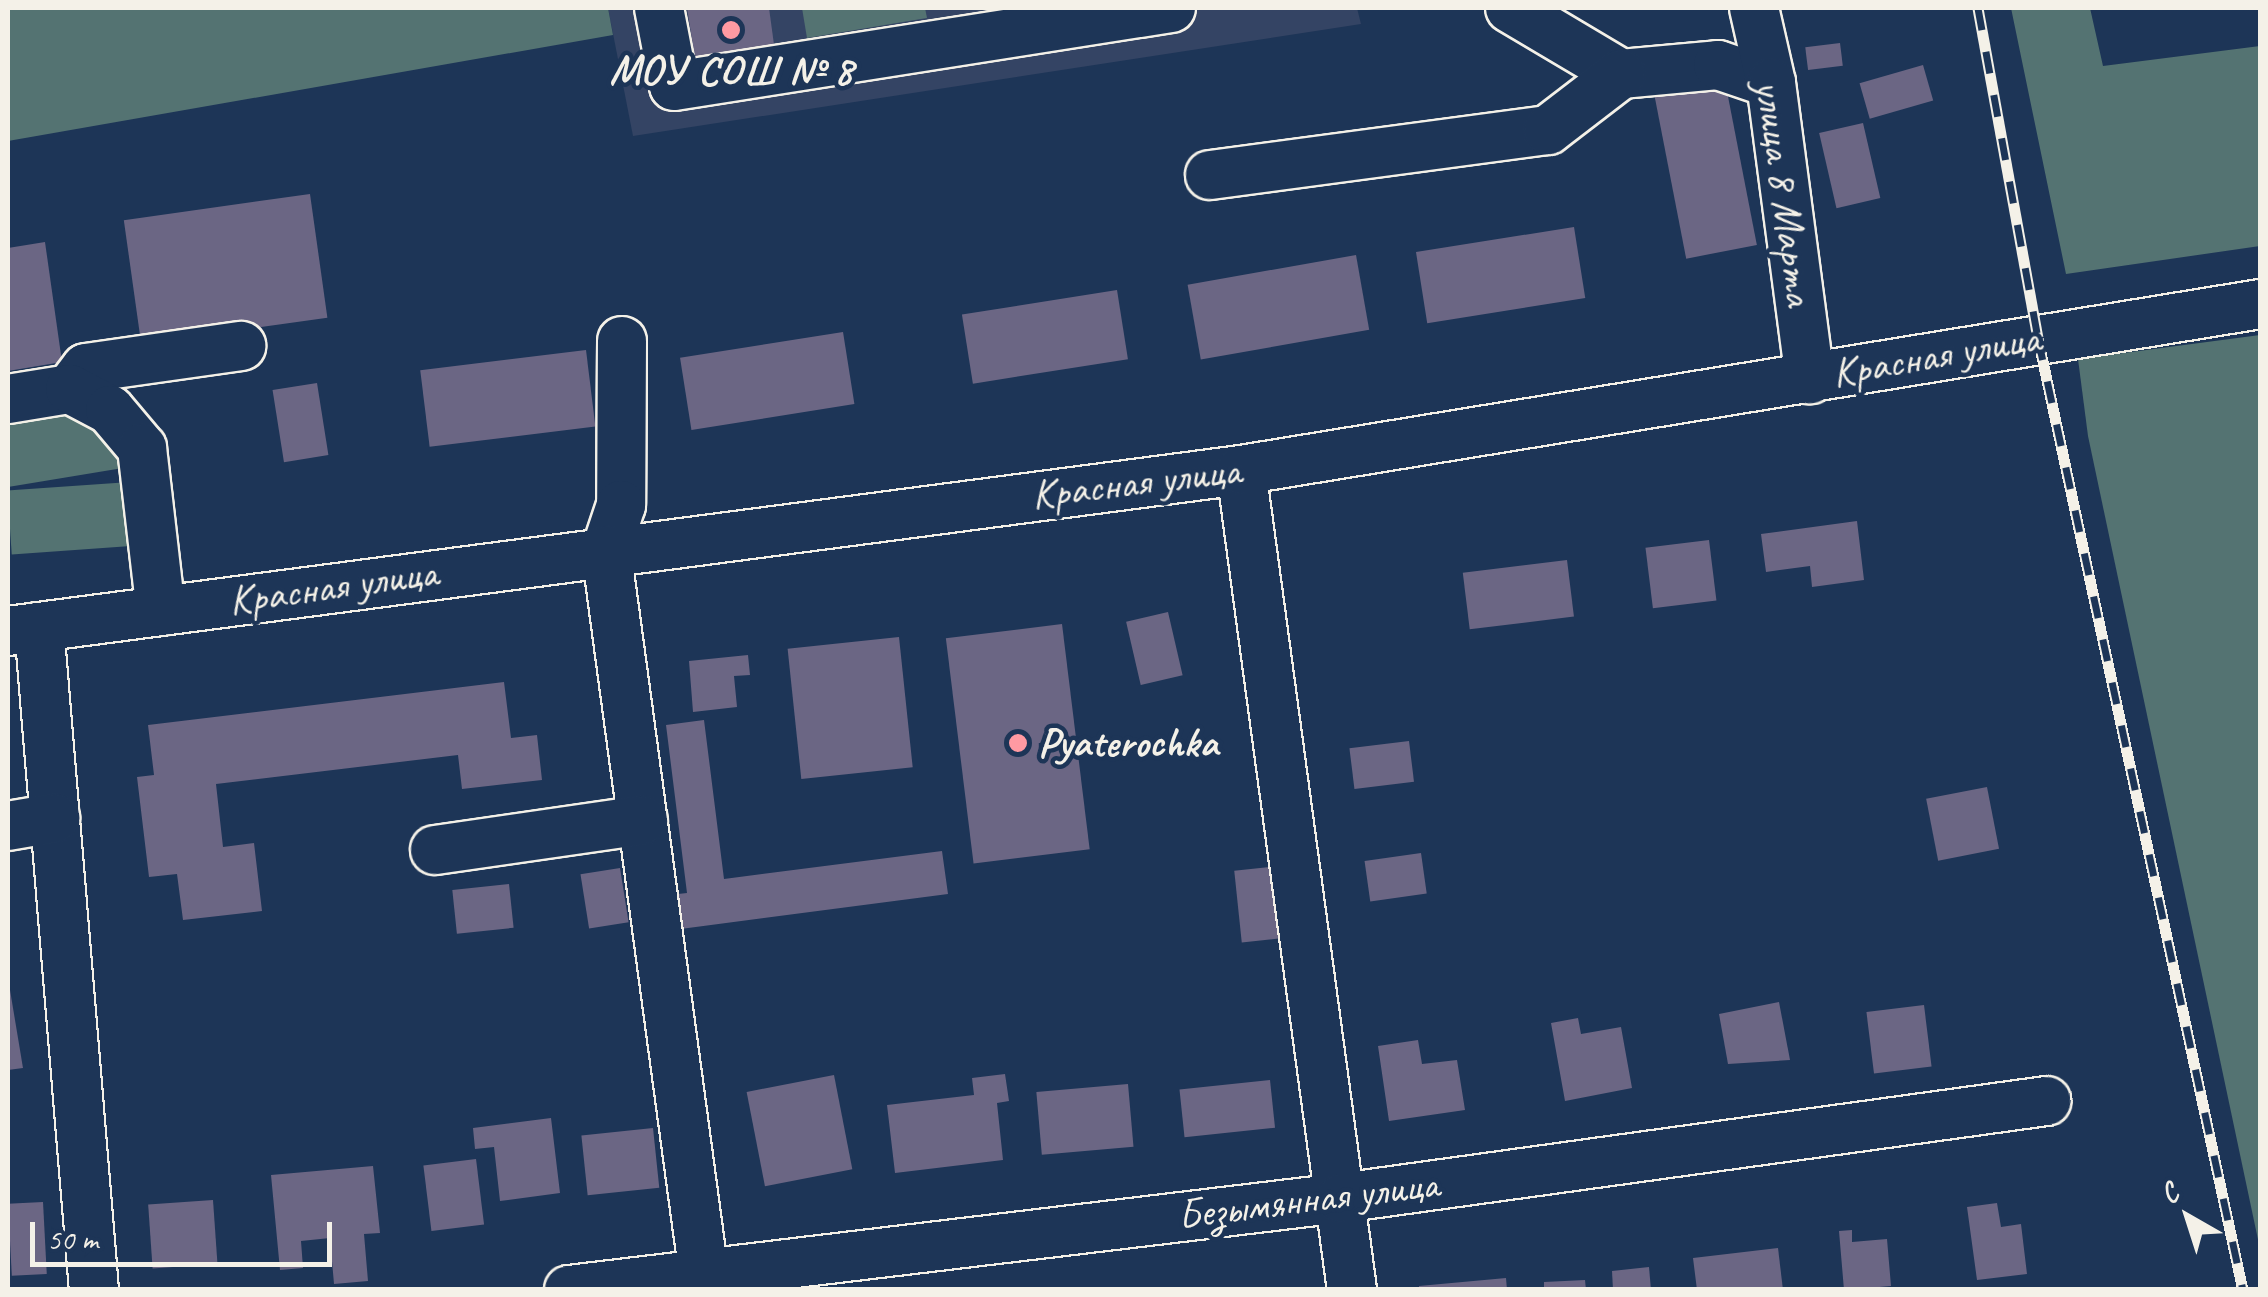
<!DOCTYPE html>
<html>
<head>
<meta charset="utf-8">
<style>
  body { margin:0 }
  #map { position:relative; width:2268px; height:1297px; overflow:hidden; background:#1d3557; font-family:Caveat,sans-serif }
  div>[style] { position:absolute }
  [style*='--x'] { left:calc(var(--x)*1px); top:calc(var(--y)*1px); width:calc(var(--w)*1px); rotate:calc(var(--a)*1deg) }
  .built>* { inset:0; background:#344464 }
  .green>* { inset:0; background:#547372; transform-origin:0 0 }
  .building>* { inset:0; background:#6b6684; transform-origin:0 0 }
  .roads { filter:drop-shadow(2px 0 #f4f1e8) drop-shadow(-2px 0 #f4f1e8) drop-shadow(0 2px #f4f1e8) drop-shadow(0 -2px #f4f1e8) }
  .minor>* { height:48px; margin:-24px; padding:0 24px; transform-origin:24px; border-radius:24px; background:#1d3557 }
  .rail>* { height:11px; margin-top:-5.5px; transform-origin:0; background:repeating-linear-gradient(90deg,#1d3557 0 22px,#f4f1e8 0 44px); box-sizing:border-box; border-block:2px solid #f4f1e8 }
  .dots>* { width:28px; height:28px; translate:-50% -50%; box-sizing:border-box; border:5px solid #1d3557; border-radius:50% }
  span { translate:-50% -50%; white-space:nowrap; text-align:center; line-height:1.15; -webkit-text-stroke:9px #1d3557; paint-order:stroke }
  .poi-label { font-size:42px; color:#f4f1e8; font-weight:700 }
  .left { translate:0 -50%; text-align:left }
  .street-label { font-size:42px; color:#f4f1e8 }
  .frame { position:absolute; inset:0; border:10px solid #f4f1e8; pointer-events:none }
  .north { position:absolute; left:2138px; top:1167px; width:100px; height:100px; -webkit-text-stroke:8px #1d3557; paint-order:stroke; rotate:321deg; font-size:28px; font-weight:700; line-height:40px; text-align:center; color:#f4f1e8 }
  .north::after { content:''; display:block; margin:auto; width:35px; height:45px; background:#f4f1e8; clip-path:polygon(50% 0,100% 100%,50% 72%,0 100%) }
  .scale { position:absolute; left:30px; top:1222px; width:302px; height:45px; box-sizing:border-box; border:5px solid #f4f1e8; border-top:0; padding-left:12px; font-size:30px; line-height:35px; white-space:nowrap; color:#f4f1e8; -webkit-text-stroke:8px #1d3557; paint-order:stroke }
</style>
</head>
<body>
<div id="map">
  <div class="built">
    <i style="clip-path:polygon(608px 8px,1357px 8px,1361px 24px,633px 136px)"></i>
  </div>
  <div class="green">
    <i style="clip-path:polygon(8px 8px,608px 8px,613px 35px,8px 141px)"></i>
    <i style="clip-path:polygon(802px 8px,925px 8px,927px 18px,807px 38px)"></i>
    <i style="clip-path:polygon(2011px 8px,2090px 8px,2103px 66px,2260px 46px,2260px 246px,2066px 274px)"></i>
    <i style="clip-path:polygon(2260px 335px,2260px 1249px,2088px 436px,2078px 359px)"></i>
    <i style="clip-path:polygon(56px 411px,95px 421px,135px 466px,8px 487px,8px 412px)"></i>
    <i style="left:130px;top:482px;width:64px;height:123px;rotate:86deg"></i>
  </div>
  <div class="building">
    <i style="clip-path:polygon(687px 8px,769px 8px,775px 52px,696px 64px)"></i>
    <i style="left:1840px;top:43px;width:23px;height:35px;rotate:83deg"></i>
    <i style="left:1923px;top:65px;width:37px;height:66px;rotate:74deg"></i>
    <i style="left:1725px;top:81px;width:167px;height:72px;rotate:79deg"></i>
    <i style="left:1863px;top:123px;width:77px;height:45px;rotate:77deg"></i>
    <i style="left:310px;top:194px;width:125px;height:188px;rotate:82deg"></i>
    <i style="left:1574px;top:227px;width:72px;height:160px;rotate:81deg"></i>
    <i style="clip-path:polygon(45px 242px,62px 362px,8px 371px,8px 248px)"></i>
    <i style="left:1356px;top:255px;width:76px;height:171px;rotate:80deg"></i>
    <i style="left:1117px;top:290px;width:70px;height:157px;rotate:81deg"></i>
    <i style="left:843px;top:332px;width:73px;height:165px;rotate:81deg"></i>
    <i style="left:586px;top:350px;width:77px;height:167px;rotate:83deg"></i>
    <i style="left:317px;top:383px;width:73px;height:45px;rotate:81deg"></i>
    <i style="clip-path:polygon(1857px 521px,1864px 580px,1812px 587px,1810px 566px,1766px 572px,1761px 534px)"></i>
    <i style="left:1709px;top:540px;width:61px;height:64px;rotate:83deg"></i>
    <i style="left:1567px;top:560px;width:57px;height:105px;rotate:83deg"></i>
    <i style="left:1168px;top:612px;width:65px;height:43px;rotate:77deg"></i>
    <i style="left:1062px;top:624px;width:227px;height:117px;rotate:83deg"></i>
    <i style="left:899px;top:637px;width:131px;height:112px;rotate:84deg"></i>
    <i style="clip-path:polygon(748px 655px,750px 675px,734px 676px,737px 707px,693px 712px,689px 661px)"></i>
    <i style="clip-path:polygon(504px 682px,511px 738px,537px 735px,542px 780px,462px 789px,458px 755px,216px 784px,223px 847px,254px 843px,262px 911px,183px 920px,177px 874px,149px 877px,137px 777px,154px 775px,148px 725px)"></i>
    <i style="clip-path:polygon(704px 720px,724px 879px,942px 851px,948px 894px,673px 930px,669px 895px,687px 893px,666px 725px)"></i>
    <i style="left:1409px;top:741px;width:41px;height:60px;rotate:83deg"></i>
    <i style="left:1987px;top:787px;width:63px;height:62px;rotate:79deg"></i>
    <i style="left:1421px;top:853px;width:41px;height:57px;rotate:82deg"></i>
    <i style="left:1280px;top:866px;width:72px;height:46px;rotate:84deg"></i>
    <i style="left:620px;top:868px;width:55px;height:40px;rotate:81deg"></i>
    <i style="left:509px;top:884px;width:44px;height:57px;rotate:84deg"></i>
    <i style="clip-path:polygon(8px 978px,23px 1068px,8px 1070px)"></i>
    <i style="clip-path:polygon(1779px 1002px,1790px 1060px,1728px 1064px,1719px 1014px)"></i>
    <i style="left:1924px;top:1005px;width:62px;height:58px;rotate:83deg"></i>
    <i style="clip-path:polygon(1578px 1018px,1581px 1034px,1621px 1027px,1632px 1088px,1565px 1101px,1551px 1023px)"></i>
    <i style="clip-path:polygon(1418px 1040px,1422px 1064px,1457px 1060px,1465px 1110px,1389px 1121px,1378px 1046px)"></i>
    <i style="clip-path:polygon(1005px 1074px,1009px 1101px,997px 1103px,1003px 1160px,895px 1173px,887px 1105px,974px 1095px,972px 1078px)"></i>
    <i style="left:834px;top:1075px;width:96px;height:89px;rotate:79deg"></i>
    <i style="left:1270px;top:1080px;width:48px;height:91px;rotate:84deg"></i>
    <i style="left:1128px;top:1084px;width:63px;height:92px;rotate:85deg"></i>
    <i style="clip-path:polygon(551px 1118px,560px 1193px,500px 1201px,494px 1147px,475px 1149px,473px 1128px)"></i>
    <i style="left:653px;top:1128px;width:60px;height:72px;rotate:84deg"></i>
    <i style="left:476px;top:1159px;width:66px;height:53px;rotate:83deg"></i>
    <i style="clip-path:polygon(373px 1166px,380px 1233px,364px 1234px,368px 1281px,334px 1284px,330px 1238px,301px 1241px,303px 1268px,280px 1270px,271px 1175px)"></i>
    <i style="left:213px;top:1200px;width:64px;height:65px;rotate:86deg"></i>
    <i style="left:43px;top:1202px;width:72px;height:35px;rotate:87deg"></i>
    <i style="clip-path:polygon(1997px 1203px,2001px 1227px,2021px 1224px,2027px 1274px,1977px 1280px,1967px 1207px)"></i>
    <i style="clip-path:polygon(1852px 1230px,1852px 1242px,1887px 1239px,1891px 1286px,1844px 1290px,1839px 1231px)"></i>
    <i style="clip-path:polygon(1778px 1248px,1783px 1290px,1697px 1290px,1693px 1258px)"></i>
    <i style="clip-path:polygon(1649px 1267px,1651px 1290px,1613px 1290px,1612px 1271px)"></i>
    <i style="clip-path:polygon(1506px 1278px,1507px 1290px,1419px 1290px,1419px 1286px)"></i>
    <i style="clip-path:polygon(1585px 1280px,1586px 1290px,1544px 1290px,1544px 1282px)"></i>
  </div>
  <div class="roads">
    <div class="minor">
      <i style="--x:659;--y:8;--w:79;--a:79.1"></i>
      <i style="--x:674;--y:86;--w:503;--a:-8.92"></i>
      <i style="--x:1510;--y:8;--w:129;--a:30.7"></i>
      <i style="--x:1621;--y:74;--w:97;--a:-5.3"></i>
      <i style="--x:1718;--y:65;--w:56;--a:18.8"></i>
      <i style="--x:1754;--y:8;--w:77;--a:77.2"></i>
      <i style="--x:1771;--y:83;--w:299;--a:82.5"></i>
      <i style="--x:1210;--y:175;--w:341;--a:-7.6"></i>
      <i style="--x:1548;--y:130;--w:92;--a:-37.5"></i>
      <i style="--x:622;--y:341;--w:164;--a:90.3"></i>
      <i style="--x:621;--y:505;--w:47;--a:108.4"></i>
      <i style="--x:606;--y:550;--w:747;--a:82.3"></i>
      <i style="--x:70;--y:389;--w:26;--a:-53"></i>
      <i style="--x:86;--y:368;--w:157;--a:-8.1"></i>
      <i style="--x:8;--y:399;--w:63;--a:-9.2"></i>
      <i style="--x:70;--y:389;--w:45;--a:27.7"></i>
      <i style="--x:110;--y:410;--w:50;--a:49.9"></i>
      <i style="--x:142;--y:448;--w:164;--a:83.4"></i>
      <i style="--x:1241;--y:470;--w:827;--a:82.29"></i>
      <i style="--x:39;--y:627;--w:665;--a:85.26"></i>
      <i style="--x:8;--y:631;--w:1243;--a:-7.44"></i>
      <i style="--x:1241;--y:470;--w:1032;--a:-9.25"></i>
      <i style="--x:8;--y:826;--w:48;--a:-9.7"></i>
      <i style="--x:435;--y:850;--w:210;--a:-8.2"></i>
      <i style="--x:569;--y:1290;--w:777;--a:-6.8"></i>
      <i style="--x:1341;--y:1198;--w:712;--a:-7.83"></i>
    </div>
  </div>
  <div class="rail">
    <i style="--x:1978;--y:8;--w:335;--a:79.7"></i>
    <i style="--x:2038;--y:338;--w:974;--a:77.85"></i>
  </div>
  <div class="dots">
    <i style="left:731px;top:30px;background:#ff9aa2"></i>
    <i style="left:1018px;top:743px;background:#ff9aa2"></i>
  </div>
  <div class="poi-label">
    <span style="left:731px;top:71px">МОУ СОШ № 8</span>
    <span class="left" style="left:1038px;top:743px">Pyaterochka</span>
  </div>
  <div class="street-label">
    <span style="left:1784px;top:193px;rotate:82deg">улица 8 Марта</span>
    <span style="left:1936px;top:356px;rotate:-10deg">Красная улица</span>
    <span style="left:1136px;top:483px;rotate:-7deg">Красная улица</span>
    <span style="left:333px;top:587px;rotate:-8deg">Красная улица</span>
    <span style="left:1308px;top:1200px;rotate:-7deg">Безымянная улица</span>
  </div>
  <div class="frame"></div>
  <div class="north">С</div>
  <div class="scale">50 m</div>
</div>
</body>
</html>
